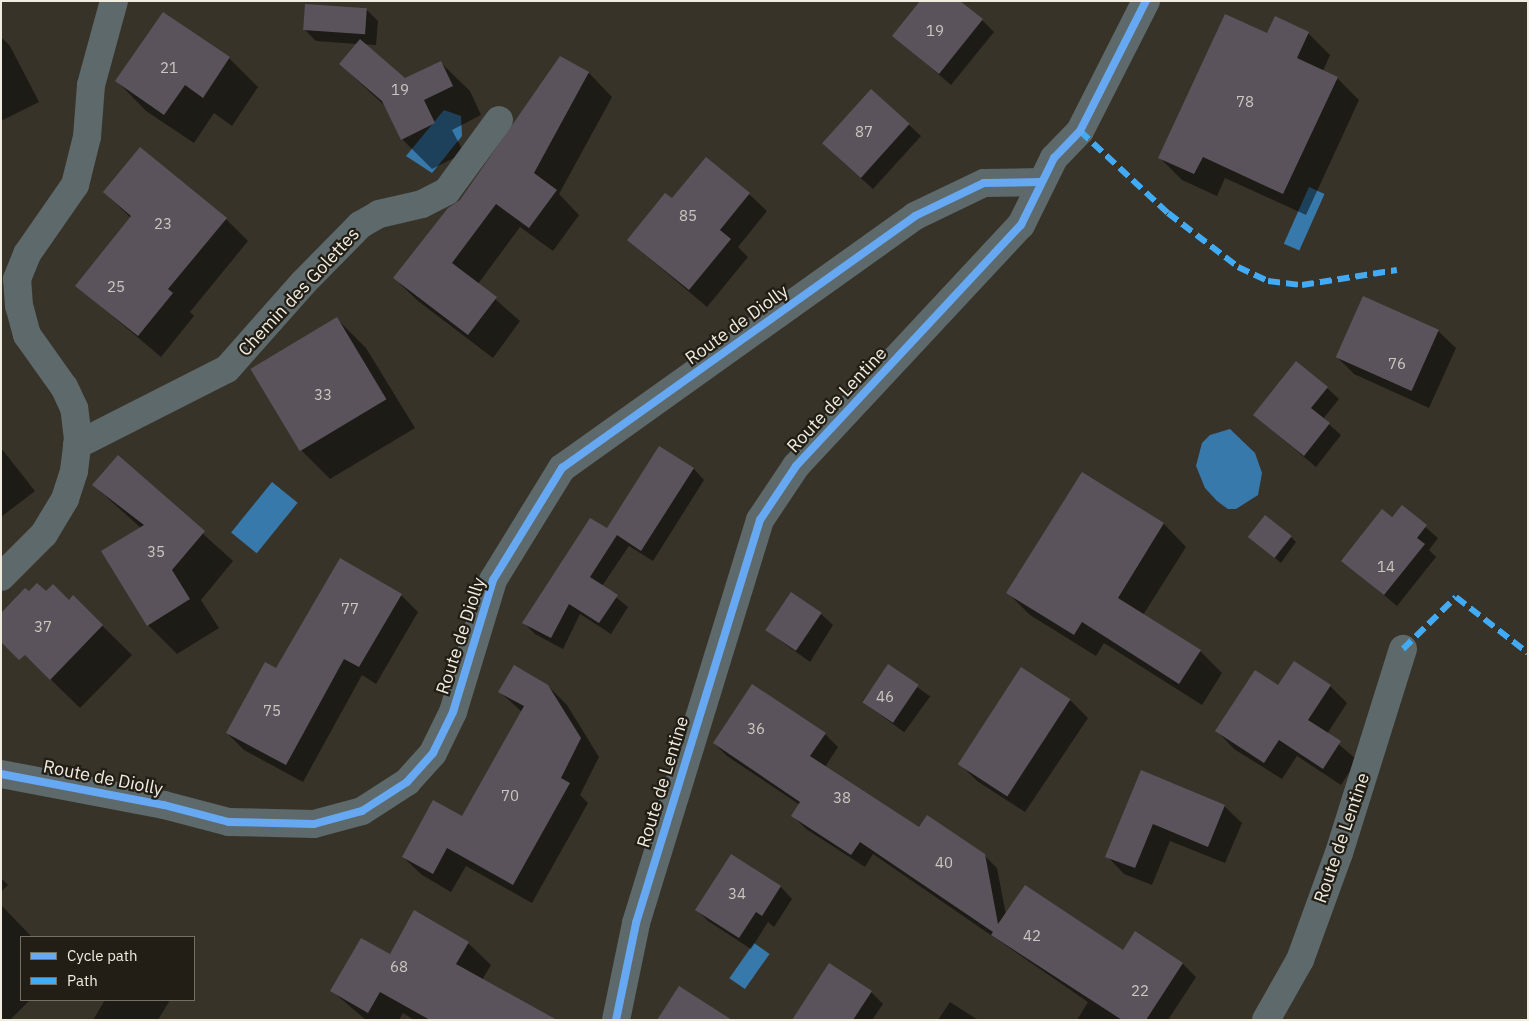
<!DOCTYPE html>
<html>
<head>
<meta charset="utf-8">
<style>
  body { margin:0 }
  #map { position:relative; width:1529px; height:1021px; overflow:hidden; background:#383329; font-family:"IBM Plex Sans",sans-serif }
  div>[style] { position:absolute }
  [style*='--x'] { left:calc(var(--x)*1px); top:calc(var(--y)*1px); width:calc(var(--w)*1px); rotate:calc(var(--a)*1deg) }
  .water>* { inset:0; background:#3879ab; transform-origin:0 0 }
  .shadow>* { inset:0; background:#0007; transform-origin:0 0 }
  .building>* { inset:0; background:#5b535c; transform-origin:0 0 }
  .minor>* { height:28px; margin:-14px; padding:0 14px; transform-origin:14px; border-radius:14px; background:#5d696a }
  .quiet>* { height:6px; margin-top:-3px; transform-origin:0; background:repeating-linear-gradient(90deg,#42abf6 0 12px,transparent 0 18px) }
  .cycleway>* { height:8px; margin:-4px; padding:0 4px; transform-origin:4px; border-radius:4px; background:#66a8f1 }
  span { translate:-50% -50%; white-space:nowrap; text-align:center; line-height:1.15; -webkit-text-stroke:4.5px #221e15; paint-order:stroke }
  .number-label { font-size:15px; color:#ccc6bf }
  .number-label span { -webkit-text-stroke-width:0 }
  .street-label { font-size:18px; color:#f1ece0 }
  .frame { position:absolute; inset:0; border:2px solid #f1ece0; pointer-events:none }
  .legend { position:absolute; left:20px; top:936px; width:175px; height:65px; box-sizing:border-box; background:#221e15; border:1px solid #757066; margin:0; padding:6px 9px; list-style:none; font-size:15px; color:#f1ece0 }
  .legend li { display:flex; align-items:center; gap:10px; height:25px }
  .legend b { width:25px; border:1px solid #757066 }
</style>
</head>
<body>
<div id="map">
  <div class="water">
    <i style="clip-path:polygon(444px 110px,461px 116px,462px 136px,432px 173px,406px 156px)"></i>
    <i style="left:1309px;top:187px;width:17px;height:62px;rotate:24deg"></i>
    <i style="clip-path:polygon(1230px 429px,1255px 453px,1262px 473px,1258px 495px,1236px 509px,1228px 509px,1217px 501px,1205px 488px,1196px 466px,1202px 443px,1210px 435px)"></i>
    <i style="left:272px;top:482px;width:33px;height:65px;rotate:39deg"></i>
    <i style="left:754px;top:943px;width:19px;height:43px;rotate:35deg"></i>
  </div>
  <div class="shadow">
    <i style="clip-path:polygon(366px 9px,378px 21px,376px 45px,363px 44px,405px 80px,440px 62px,470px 91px,481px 115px,452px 130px,464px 153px,432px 169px,402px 139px,387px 108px,340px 64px,357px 44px,316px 41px,304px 29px)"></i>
    <i style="clip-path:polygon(982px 20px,994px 32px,951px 85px,894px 36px)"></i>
    <i style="clip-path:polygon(1308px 33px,1330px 55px,1323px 71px,1337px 78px,1359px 100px,1306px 215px,1225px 178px,1217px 196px,1182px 180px,1160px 158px,1268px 34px)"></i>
    <i style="clip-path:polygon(1px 37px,10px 46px,39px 102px,1px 121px)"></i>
    <i style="clip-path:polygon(229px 58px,258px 87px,232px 126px,214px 113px,194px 143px,146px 111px,117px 81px)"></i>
    <i style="clip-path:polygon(589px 73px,612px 97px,559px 194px,579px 215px,553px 251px,520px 227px,478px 284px,520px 321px,493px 358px,418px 301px,394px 278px,460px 201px)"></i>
    <i style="clip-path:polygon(871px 90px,921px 136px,873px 189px,835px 155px)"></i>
    <i style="clip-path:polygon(104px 192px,226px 219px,248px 241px,190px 312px,194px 316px,161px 357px,77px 286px,131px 218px)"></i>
    <i style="clip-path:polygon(749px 194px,767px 211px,738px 247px,748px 257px,707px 307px,628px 240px,672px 200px)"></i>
    <i style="clip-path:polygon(337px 319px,366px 348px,415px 428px,330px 479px,301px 450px)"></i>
    <i style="clip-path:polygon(1438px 331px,1456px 348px,1429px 408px,1354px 374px,1337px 357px)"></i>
    <i style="clip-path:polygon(1327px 388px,1339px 399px,1323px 419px,1341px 435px,1316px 467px,1254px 415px)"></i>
    <i style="clip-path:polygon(1px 448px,35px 491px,1px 517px)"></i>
    <i style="clip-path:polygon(118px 457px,233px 561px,201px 600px,219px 628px,177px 654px,148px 625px,141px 528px,93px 485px)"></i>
    <i style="clip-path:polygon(693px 468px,704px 480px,653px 561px,629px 546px,602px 586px,628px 607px,611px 634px,580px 614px,563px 649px,535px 634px,524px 623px,607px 530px)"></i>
    <i style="clip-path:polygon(1083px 474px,1164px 524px,1186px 547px,1143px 615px,1200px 651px,1222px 673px,1202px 705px,1104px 643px,1096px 656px,1030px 615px,1008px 593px)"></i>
    <i style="clip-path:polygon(1402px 507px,1438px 538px,1429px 550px,1436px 557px,1397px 606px,1343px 561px)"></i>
    <i style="clip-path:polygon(1249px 536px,1291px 537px,1296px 542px,1281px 563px)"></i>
    <i style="clip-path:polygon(29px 593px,46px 593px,69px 601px,73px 597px,132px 655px,80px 708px,1px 631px)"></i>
    <i style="clip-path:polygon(401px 595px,418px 612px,376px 684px,362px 675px,303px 782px,244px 750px,227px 733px,276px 670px)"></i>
    <i style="clip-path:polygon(821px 614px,833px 625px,810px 662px,767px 631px)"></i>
    <i style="left:888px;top:666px;width:52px;height:44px;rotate:36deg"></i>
    <i style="clip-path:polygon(1022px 668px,1070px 700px,1088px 718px,1025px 812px,977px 781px,959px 763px)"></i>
    <i style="clip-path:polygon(548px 686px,567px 705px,599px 757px,580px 795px,588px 803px,532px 903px,466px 866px,451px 892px,422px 875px,403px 857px,463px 818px,522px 712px,500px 692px)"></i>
    <i style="clip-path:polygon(1330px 686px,1347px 703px,1327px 734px,1357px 760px,1341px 785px,1297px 756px,1282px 779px,1234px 749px,1217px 731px,1279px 687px)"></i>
    <i style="clip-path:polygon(825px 734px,838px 747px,825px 767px,919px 828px,984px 855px,997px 868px,1006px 915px,1123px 952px,1135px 933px,1183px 964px,1196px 977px,1168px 1020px,1077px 1020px,1088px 1002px,873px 854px,865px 867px,806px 829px,793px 816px,800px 805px,727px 756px,714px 743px)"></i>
    <i style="clip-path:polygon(1141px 772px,1224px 806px,1242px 823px,1225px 863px,1170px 841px,1152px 885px,1124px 874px,1107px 856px)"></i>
    <i style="clip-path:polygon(731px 855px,781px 887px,792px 899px,774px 927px,768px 922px,751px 949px,708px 921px,696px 909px)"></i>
    <i style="clip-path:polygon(1px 878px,8px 885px,1px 892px)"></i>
    <i style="clip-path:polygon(1px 905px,32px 937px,21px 937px,21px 1000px,30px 1000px,10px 1020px,1px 1020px)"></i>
    <i style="clip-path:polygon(468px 943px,491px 965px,482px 980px,546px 1020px,414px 1020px,403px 1013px,399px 1020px,366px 1020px,332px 991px,390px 955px)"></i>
    <i style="clip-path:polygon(871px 992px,883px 1004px,872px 1020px,794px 1020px)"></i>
    <i style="clip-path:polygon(105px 1000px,170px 1000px,158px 1020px,93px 1020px)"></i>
    <i style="clip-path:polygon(950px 1002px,978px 1020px,938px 1020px)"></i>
  </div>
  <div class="building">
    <i style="clip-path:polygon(920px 1px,960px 1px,983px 19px,939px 74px,892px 36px)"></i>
    <i style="left:305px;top:4px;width:62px;height:26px;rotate:4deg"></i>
    <i style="clip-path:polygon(163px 12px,230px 57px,203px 98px,185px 85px,164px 115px,115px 81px)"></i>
    <i style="clip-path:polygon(1225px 14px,1267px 33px,1275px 16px,1309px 32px,1297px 58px,1338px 77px,1283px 194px,1203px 157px,1194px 174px,1158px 158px)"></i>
    <i style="clip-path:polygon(360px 39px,405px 78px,441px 61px,453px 86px,424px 100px,435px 123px,401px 140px,382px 101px,339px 64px)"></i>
    <i style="clip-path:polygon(560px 56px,589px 72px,534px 173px,557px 190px,529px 228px,496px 204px,452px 263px,497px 297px,468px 335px,393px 278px,448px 208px,460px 200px)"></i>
    <i style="left:871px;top:89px;width:52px;height:73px;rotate:42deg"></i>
    <i style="clip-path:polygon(140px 147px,227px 218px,168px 289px,173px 293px,138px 336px,75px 286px,131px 216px,103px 192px)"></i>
    <i style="clip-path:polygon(706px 157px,750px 193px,720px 230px,731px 239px,689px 290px,627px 240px,665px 193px,672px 198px)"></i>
    <i style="left:1363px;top:296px;width:83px;height:67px;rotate:24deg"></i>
    <i style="left:337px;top:317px;width:96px;height:101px;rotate:59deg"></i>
    <i style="clip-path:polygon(1296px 361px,1328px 387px,1311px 408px,1330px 423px,1304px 456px,1253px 415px)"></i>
    <i style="clip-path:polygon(659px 446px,694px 468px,641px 551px,617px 535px,590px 577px,618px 595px,599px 623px,569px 604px,551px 638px,522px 623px,590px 518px,607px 528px)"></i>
    <i style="clip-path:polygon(118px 455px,205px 531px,172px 570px,190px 599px,147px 626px,101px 551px,144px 525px,92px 485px)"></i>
    <i style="clip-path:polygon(1082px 472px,1164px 523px,1118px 598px,1201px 650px,1179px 684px,1082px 622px,1074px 635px,1006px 593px)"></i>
    <i style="clip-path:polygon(1402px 505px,1427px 525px,1417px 538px,1425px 544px,1384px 595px,1341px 561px,1382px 509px,1392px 517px)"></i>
    <i style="left:1265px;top:515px;width:34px;height:28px;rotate:38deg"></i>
    <i style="clip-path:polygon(340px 558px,402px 594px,359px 667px,344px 659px,286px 765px,226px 733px,265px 662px,276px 668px)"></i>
    <i style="clip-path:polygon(37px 583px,46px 591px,53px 584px,69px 600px,73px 595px,103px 625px,50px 680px,25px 655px,19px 660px,1px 642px,1px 613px,25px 588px,29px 591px)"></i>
    <i style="left:791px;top:592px;width:37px;height:46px;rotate:34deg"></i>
    <i style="clip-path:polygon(1294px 661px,1331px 685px,1308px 720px,1341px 741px,1323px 769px,1279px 740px,1264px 763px,1215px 731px,1255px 670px,1278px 685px)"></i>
    <i style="left:888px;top:664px;width:37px;height:46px;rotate:34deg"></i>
    <i style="clip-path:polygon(514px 665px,548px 685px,581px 738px,561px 778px,570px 783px,513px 885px,447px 848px,433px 874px,402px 857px,433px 800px,462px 816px,524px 706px,498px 692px)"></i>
    <i style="left:1021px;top:667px;width:59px;height:116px;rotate:33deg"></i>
    <i style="clip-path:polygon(752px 684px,826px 733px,810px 756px,919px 827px,927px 815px,985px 854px,998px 924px,1025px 885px,1123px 950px,1135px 931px,1183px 963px,1146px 1020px,1122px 1020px,991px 935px,993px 932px,860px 842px,851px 855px,791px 816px,800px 802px,713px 743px)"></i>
    <i style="clip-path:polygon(1141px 770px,1225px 805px,1208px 847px,1153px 824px,1135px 868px,1105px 857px)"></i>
    <i style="clip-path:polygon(731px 854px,781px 886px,762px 916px,756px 912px,739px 938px,695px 910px)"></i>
    <i style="clip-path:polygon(414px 910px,469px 942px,456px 964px,557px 1020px,430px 1020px,380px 992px,368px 1013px,330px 991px,361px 938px,390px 954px)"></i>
    <i style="clip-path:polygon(829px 963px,872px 991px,853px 1020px,792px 1020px)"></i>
    <i style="clip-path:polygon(679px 986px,732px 1020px,657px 1020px)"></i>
  </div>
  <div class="minor">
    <i style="--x:77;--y:445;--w:168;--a:-26.9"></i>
    <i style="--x:227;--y:369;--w:116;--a:-48.5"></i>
    <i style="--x:304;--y:282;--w:80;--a:-45.5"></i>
    <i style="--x:360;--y:225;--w:22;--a:-30"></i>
    <i style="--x:379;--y:214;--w:44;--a:-13.1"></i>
    <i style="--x:422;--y:204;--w:28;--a:-27"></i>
    <i style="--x:447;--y:191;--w:88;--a:-53.8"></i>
    <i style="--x:1;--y:577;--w:61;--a:-45"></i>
    <i style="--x:44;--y:534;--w:41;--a:-59"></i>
    <i style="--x:65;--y:499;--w:29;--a:-72"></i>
    <i style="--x:74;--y:471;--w:32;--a:-83"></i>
    <i style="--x:78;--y:439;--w:31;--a:-97"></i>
    <i style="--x:74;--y:408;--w:23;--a:-115"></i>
    <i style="--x:64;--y:387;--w:64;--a:-125.4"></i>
    <i style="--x:27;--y:335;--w:30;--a:-105"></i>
    <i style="--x:19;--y:306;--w:27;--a:-94"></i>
    <i style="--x:17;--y:279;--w:27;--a:-68"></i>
    <i style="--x:27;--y:254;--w:84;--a:-55.2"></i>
    <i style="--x:75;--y:185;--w:49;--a:-76"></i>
    <i style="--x:87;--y:137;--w:52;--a:-85.6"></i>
    <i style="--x:91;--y:85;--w:87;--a:-74.7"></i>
    <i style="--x:1;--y:774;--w:166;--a:10.8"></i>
    <i style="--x:164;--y:805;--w:67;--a:14.7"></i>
    <i style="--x:229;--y:822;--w:85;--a:1.3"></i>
    <i style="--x:314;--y:824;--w:50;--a:-15.2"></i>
    <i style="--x:362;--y:811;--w:54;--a:-32.8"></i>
    <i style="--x:407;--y:782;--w:39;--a:-48"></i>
    <i style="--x:433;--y:753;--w:46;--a:-64"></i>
    <i style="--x:453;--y:712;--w:138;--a:-73.1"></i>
    <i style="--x:493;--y:580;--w:132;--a:-58.4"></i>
    <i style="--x:562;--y:468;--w:434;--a:-35.5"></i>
    <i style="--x:915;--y:216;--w:76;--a:-25.6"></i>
    <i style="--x:984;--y:183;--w:56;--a:-1"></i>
    <i style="--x:616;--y:1020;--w:99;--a:-78.3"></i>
    <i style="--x:636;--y:923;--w:422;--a:-72.9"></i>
    <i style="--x:760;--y:520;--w:65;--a:-56.3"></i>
    <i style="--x:796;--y:466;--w:330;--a:-47"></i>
    <i style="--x:1021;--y:225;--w:75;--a:-63.8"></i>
    <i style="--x:1054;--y:158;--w:37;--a:-46"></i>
    <i style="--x:1080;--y:131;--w:146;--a:-63.1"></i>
    <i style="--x:1266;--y:1020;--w:69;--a:-60.5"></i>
    <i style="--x:1300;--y:960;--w:114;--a:-70"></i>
    <i style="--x:1339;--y:853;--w:214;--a:-72.6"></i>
  </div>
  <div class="quiet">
    <i style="--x:1080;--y:131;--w:120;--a:43"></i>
    <i style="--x:1168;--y:213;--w:88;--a:37.6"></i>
    <i style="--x:1238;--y:267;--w:33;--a:25"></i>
    <i style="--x:1268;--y:281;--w:34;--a:7"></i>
    <i style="--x:1302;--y:285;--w:96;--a:-9"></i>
    <i style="--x:1403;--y:649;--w:74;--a:-44.5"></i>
    <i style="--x:1456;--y:597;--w:91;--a:37.9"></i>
  </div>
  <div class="cycleway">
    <i style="--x:1;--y:774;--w:166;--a:10.8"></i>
    <i style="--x:164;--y:805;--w:67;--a:14.7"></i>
    <i style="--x:229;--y:822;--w:85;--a:1.3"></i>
    <i style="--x:314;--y:824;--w:50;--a:-15.2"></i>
    <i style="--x:362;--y:811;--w:54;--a:-32.8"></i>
    <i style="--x:407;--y:782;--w:39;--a:-48"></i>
    <i style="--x:433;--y:753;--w:46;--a:-64"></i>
    <i style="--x:453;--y:712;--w:138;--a:-73.1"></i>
    <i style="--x:493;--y:580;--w:132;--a:-58.4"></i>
    <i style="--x:562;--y:468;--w:434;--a:-35.5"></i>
    <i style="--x:915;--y:216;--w:76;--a:-25.6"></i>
    <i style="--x:984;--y:183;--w:56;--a:-1"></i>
    <i style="--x:616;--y:1020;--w:99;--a:-78.3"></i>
    <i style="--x:636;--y:923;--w:422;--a:-72.9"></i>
    <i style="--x:760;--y:520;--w:65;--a:-56.3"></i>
    <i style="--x:796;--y:466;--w:330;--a:-47"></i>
    <i style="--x:1021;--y:225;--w:75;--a:-63.8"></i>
    <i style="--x:1054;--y:158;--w:37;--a:-46"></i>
    <i style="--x:1080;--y:131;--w:146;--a:-63.1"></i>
  </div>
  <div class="number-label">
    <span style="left:935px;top:31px">19</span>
    <span style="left:169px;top:68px">21</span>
    <span style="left:400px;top:90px">19</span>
    <span style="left:1245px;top:102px">78</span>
    <span style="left:864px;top:132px">87</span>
    <span style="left:688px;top:216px">85</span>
    <span style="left:163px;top:224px">23</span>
    <span style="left:116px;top:287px">25</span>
    <span style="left:1397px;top:364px">76</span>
    <span style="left:323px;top:395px">33</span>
    <span style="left:156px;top:552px">35</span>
    <span style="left:1386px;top:567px">14</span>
    <span style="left:350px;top:609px">77</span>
    <span style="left:43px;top:627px">37</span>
    <span style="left:885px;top:697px">46</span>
    <span style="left:272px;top:711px">75</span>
    <span style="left:756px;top:729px">36</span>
    <span style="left:510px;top:796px">70</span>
    <span style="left:842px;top:798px">38</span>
    <span style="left:944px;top:863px">40</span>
    <span style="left:737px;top:894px">34</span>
    <span style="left:1032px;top:936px">42</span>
    <span style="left:399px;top:967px">68</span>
    <span style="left:1140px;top:991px">22</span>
  </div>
  <div class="street-label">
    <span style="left:299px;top:292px;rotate:-47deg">Chemin des Golettes</span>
    <span style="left:737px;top:325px;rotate:-36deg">Route de Diolly</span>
    <span style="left:837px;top:400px;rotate:-47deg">Route de Lentine</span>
    <span style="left:461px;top:636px;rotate:-72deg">Route de Diolly</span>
    <span style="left:103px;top:778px;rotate:11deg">Route de Diolly</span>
    <span style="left:663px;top:782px;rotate:-73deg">Route de Lentine</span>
    <span style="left:1342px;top:838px;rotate:-71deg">Route de Lentine</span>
  </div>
  <div class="frame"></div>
  <ul class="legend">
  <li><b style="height:6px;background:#66a8f1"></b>Cycle path</li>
  <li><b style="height:6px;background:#42abf6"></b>Path</li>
  </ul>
</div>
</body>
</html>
